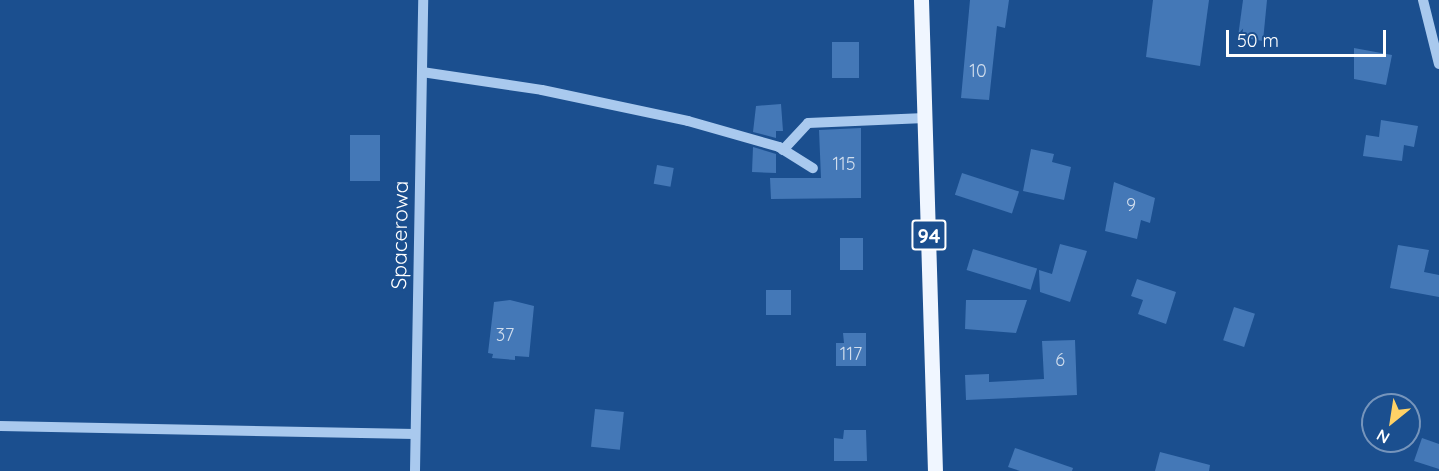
<!DOCTYPE html>
<html>
<head>
<meta charset="utf-8">
<style>
  body { margin:0 }
  #map { position:relative; width:1439px; height:471px; overflow:hidden; background:#1b4f8f; font-family:Quicksand,sans-serif }
  div>[style] { position:absolute }
  [style*='--x'] { left:calc(var(--x)*1px); top:calc(var(--y)*1px); width:calc(var(--w)*1px); rotate:calc(var(--a)*1deg) }
  .building>* { inset:0; background:#4478b7; transform-origin:0 0 }
  .minor>* { height:10px; margin:-5px; padding:0 5px; transform-origin:5px; border-radius:5px; background:#a9c9ee }
  .major>* { height:15px; margin:-7.5px; padding:0 7.5px; transform-origin:7.5px; border-radius:7.5px; background:#f0f6ff }
  span { translate:-50% -50%; white-space:nowrap; text-align:center; line-height:1.15; -webkit-text-stroke:4.5px #1b4f8f; paint-order:stroke }
  .number-label { font-size:18px; color:#d0dded }
  .number-label span { -webkit-text-stroke-width:0 }
  .shield-label span { padding:2px 4px; background:#1b4f8f; border:2px solid; border-radius:4px; -webkit-text-stroke-width:0 }
  .shield-label { font-size:20px; color:#fff; font-weight:700 }
  .street-label { font-size:21px; color:#fff }
  .north { position:absolute; left:1361px; top:393px; width:60px; height:60px; box-sizing:border-box; background:#1b4f8f; border:2px solid #7695bc; border-radius:50%; rotate:210deg; font-size:16px; font-weight:700; line-height:24px; text-align:center; color:#fff }
  .north::after { content:''; display:block; margin:auto; width:21px; height:27px; background:#ffd166; clip-path:polygon(50% 0,100% 100%,50% 72%,0 100%) }
  .scale { position:absolute; left:1226px; top:30px; width:160px; height:27px; box-sizing:border-box; border:3px solid #fff; border-top:0; padding-left:8px; font-size:18px; line-height:21px; white-space:nowrap; color:#fff; -webkit-text-stroke:4px #1b4f8f; paint-order:stroke }
</style>
</head>
<body>
<div id="map">
  <div class="building">
    <i style="clip-path:polygon(970px 0,1009px 0,1005px 28px,997px 26px,989px 100px,961px 98px)"></i>
    <i style="clip-path:polygon(1153px 0,1209px 0,1200px 66px,1146px 57px)"></i>
    <i style="clip-path:polygon(1243px 0,1267px 0,1263px 41px,1238px 37px)"></i>
    <i style="left:832px;top:42px;width:27px;height:36px"></i>
    <i style="clip-path:polygon(1354px 48px,1392px 55px,1386px 85px,1354px 79px)"></i>
    <i style="clip-path:polygon(781px 104px,783px 131px,776px 131px,776px 138px,753px 132px,756px 106px)"></i>
    <i style="clip-path:polygon(1381px 120px,1418px 126px,1414px 147px,1404px 145px,1402px 161px,1363px 156px,1366px 135px,1379px 137px)"></i>
    <i style="clip-path:polygon(861px 128px,861px 198px,771px 199px,770px 178px,821px 178px,819px 130px)"></i>
    <i style="left:350px;top:135px;width:30px;height:46px"></i>
    <i style="clip-path:polygon(753px 147px,776px 154px,776px 173px,752px 172px)"></i>
    <i style="clip-path:polygon(1031px 149px,1054px 154px,1052px 162px,1071px 167px,1064px 200px,1023px 191px)"></i>
    <i style="left:657px;top:165px;width:17px;height:19px;rotate:10deg"></i>
    <i style="left:962px;top:173px;width:60px;height:23px;rotate:18deg"></i>
    <i style="clip-path:polygon(1114px 182px,1155px 198px,1150px 223px,1141px 220px,1137px 239px,1105px 231px)"></i>
    <i style="left:840px;top:238px;width:23px;height:32px"></i>
    <i style="clip-path:polygon(1060px 244px,1087px 251px,1070px 302px,1040px 292px,1039px 270px,1052px 274px)"></i>
    <i style="clip-path:polygon(1398px 245px,1429px 250px,1424px 272px,1439px 275px,1439px 297px,1390px 288px)"></i>
    <i style="left:973px;top:249px;width:67px;height:22px;rotate:17deg"></i>
    <i style="clip-path:polygon(1137px 279px,1176px 292px,1166px 324px,1138px 314px,1143px 300px,1131px 296px)"></i>
    <i style="left:791px;top:290px;width:25px;height:25px;rotate:90deg"></i>
    <i style="clip-path:polygon(510px 300px,534px 306px,529px 357px,515px 356px,515px 360px,492px 358px,493px 354px,488px 353px,494px 302px)"></i>
    <i style="clip-path:polygon(966px 300px,1027px 300px,1016px 333px,965px 329px)"></i>
    <i style="left:1234px;top:307px;width:22px;height:35px;rotate:18deg"></i>
    <i style="clip-path:polygon(843px 333px,866px 333px,866px 366px,836px 366px,836px 343px,844px 343px)"></i>
    <i style="clip-path:polygon(1075px 340px,1077px 395px,966px 400px,965px 375px,989px 374px,989px 382px,1044px 379px,1042px 341px)"></i>
    <i style="left:595px;top:409px;width:29px;height:38px;rotate:6deg"></i>
    <i style="clip-path:polygon(844px 430px,866px 430px,867px 461px,834px 461px,834px 438px,843px 439px)"></i>
    <i style="clip-path:polygon(1422px 438px,1439px 444px,1439px 469px,1414px 461px)"></i>
    <i style="clip-path:polygon(1015px 448px,1073px 468px,1072px 471px,1020px 471px,1008px 467px)"></i>
    <i style="clip-path:polygon(1160px 452px,1210px 465px,1209px 471px,1155px 471px)"></i>
  </div>
  <div class="minor">
    <i style="--x:1423;--y:0;--w:66;--a:76"></i>
    <i style="--x:422;--y:72;--w:121;--a:8.5"></i>
    <i style="--x:542;--y:90;--w:149;--a:12"></i>
    <i style="--x:688;--y:121;--w:95;--a:15.9"></i>
    <i style="--x:779;--y:147;--w:40;--a:32"></i>
    <i style="--x:783;--y:150;--w:37;--a:-47"></i>
    <i style="--x:808;--y:123;--w:117;--a:-2.4"></i>
    <i style="--x:0;--y:426;--w:415;--a:1.1"></i>
    <i style="--x:415;--y:471;--w:471;--a:-89"></i>
  </div>
  <div class="major">
    <i style="--x:921;--y:0;--w:471;--a:88.3"></i>
  </div>
  <div class="number-label">
    <span style="left:978px;top:71px">10</span>
    <span style="left:844px;top:164px">115</span>
    <span style="left:1131px;top:205px">9</span>
    <span style="left:505px;top:335px">37</span>
    <span style="left:851px;top:354px">117</span>
    <span style="left:1060px;top:360px">6</span>
  </div>
  <div class="shield-label">
    <span style="left:929px;top:235px">94</span>
  </div>
  <div class="street-label">
    <span style="left:399px;top:235px;rotate:-89deg">Spacerowa</span>
  </div>
  <div class="north">N</div>
  <div class="scale">50 m</div>
</div>
</body>
</html>
